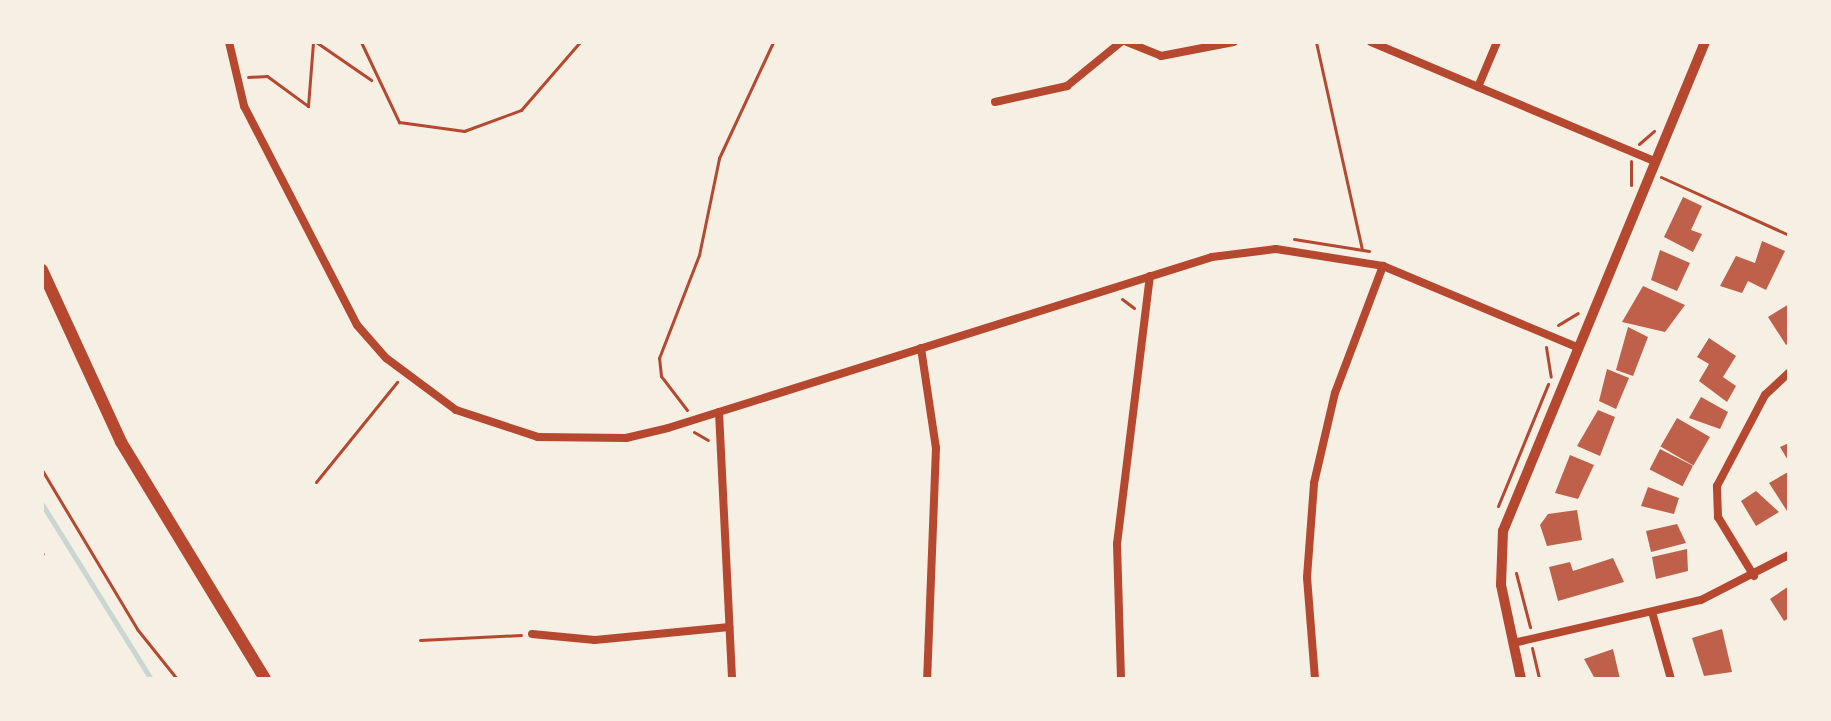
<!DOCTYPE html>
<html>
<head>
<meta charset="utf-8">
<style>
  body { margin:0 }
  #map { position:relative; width:1831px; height:721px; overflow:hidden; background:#f6efe4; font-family:"Noto Sans",sans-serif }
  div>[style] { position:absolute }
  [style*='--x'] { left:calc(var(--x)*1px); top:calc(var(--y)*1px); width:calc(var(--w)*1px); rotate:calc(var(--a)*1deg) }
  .stream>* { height:5px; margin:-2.5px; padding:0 2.5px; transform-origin:2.5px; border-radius:2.5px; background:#c9d6d2 }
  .building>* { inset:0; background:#bf614a; transform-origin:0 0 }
  .path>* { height:3px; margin:-1.5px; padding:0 1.5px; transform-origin:1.5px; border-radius:1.5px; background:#b5482f }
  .minor>* { height:8px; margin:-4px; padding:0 4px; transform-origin:4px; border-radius:4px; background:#b5482f }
  .tertiary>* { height:10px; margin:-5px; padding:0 5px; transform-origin:5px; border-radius:5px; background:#b5482f }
  .primary>* { height:12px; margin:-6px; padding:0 6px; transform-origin:6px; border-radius:6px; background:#b5482f }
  span { translate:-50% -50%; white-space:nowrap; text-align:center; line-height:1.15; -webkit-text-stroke:8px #f6efe4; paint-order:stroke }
  .frame { position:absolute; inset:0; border:44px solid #f6efe4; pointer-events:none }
</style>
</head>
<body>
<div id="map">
  <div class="stream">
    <i style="--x:42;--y:504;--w:206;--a:58.1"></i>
  </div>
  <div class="building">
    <i style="clip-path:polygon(1683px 197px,1702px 206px,1691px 230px,1702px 234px,1693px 252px,1664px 237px)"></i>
    <i style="clip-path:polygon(1762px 241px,1785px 251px,1766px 290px,1748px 281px,1742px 293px,1720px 286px,1736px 256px,1755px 263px)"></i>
    <i style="clip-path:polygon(1660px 250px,1690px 263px,1677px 291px,1651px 280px)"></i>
    <i style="clip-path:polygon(1643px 286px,1685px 305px,1665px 332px,1622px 322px)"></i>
    <i style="clip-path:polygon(1789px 304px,1789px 343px,1786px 345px,1768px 317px)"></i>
    <i style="clip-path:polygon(1628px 327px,1648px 337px,1633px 376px,1616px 370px)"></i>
    <i style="clip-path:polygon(1709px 338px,1736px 356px,1723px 377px,1736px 386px,1727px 402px,1699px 381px,1709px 364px,1697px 357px)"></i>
    <i style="clip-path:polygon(1607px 369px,1629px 378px,1616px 409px,1599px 401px)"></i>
    <i style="clip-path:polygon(1701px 397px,1728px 412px,1720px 429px,1689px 418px)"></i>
    <i style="clip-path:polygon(1598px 410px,1615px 417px,1600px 456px,1577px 446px)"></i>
    <i style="left:1677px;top:418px;width:38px;height:33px;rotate:30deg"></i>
    <i style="clip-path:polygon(1789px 443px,1789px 462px,1780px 447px)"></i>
    <i style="left:1660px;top:449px;width:37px;height:23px;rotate:27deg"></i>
    <i style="clip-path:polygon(1570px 455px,1594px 465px,1578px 499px,1555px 493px)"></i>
    <i style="clip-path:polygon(1788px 472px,1789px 510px,1787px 511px,1769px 483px)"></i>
    <i style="clip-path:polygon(1648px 487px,1679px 498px,1674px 514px,1641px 506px)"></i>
    <i style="clip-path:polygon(1756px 491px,1779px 512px,1756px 526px,1741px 501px)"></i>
    <i style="clip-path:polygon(1577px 510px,1582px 540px,1547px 546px,1540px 525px,1548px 514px)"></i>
    <i style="clip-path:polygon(1677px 524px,1686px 543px,1651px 552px,1646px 531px)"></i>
    <i style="clip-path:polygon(1687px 549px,1688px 571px,1656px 579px,1652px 557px)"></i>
    <i style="clip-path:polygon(1613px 558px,1624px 582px,1558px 601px,1549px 567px,1570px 562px,1573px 571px)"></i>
    <i style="clip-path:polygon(1789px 586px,1789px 618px,1784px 621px,1770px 599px)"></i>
    <i style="clip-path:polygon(1722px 629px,1732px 672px,1704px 676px,1692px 638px)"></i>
    <i style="clip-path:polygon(1613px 649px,1620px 679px,1595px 679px,1584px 659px)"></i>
  </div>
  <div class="path">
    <i style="--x:316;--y:42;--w:67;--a:34.6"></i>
    <i style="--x:361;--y:42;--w:89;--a:64.6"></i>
    <i style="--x:399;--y:122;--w:66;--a:7.9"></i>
    <i style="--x:464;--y:131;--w:61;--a:-20.2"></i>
    <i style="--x:521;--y:110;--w:90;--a:-49.1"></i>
    <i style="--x:1316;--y:42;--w:212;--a:77.5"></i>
    <i style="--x:248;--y:77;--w:19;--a:-3"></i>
    <i style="--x:267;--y:76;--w:51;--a:36.2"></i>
    <i style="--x:308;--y:106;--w:64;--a:-85.5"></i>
    <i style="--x:1639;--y:144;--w:20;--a:-41"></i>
    <i style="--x:1631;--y:161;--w:24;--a:90"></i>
    <i style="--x:1661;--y:177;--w:141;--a:24.4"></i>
    <i style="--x:1294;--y:239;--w:76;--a:9.1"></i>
    <i style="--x:1122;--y:299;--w:15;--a:37"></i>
    <i style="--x:1558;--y:325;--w:23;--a:-31"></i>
    <i style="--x:1546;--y:347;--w:30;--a:81"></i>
    <i style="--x:687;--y:410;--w:43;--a:-127.4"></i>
    <i style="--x:661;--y:376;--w:18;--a:-96"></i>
    <i style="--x:659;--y:358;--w:110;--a:-68.8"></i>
    <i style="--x:699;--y:255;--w:99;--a:-78.3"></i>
    <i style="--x:719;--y:158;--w:128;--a:-65"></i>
    <i style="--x:694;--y:432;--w:16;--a:30"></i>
    <i style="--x:42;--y:470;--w:185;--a:59.1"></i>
    <i style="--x:137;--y:629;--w:64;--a:51.3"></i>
    <i style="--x:316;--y:482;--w:129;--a:-51"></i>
    <i style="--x:1498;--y:506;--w:132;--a:-67.7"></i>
    <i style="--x:42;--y:553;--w:1;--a:45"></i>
    <i style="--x:1516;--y:573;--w:56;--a:75.5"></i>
    <i style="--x:420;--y:640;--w:101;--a:-2.8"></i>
    <i style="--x:1532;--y:648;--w:32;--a:77"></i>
  </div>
  <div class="minor">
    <i style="--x:229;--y:42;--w:66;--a:76.8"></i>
    <i style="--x:244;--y:106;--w:246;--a:62.7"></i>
    <i style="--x:357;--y:325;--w:44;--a:48.7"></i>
    <i style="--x:386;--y:358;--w:87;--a:36.6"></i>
    <i style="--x:456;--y:410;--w:86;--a:18.2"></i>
    <i style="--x:538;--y:437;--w:88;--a:0.7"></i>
    <i style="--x:626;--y:438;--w:43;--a:-13.4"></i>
    <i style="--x:668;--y:428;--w:570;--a:-17.45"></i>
    <i style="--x:1212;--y:257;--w:64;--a:-7.1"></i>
    <i style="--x:1276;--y:249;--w:108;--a:9"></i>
    <i style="--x:1383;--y:266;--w:210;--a:22.7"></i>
    <i style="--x:1127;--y:42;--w:37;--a:22"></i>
    <i style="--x:1161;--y:56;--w:74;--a:-10.9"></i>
    <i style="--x:1371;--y:42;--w:309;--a:22.8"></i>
    <i style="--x:1478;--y:87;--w:49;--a:-67.1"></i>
    <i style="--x:995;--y:102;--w:74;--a:-12.5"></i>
    <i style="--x:1067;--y:86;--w:70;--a:-39.2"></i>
    <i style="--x:921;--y:348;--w:101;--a:81.5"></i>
    <i style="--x:936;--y:448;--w:231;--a:92.2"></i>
    <i style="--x:719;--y:412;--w:267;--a:87.2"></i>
    <i style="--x:1754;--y:576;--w:69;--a:-121.4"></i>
    <i style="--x:1718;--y:517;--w:31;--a:-92"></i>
    <i style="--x:1717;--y:486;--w:103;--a:-62.2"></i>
    <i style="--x:1765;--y:395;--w:33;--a:-43"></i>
    <i style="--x:1652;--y:612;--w:70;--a:74.2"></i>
    <i style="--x:532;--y:634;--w:63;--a:5.4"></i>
    <i style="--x:595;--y:640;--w:135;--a:-5.5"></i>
    <i style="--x:1513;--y:643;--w:193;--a:-12.9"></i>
    <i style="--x:1701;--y:600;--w:99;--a:-27.1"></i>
    <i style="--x:1121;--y:679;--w:135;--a:-91.7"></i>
    <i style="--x:1117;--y:544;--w:270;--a:-83"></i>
    <i style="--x:1315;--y:679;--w:102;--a:-94.5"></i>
    <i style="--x:1307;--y:577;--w:94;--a:-85.7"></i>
    <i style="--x:1314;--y:483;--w:92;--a:-76.9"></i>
    <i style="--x:1335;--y:393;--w:136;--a:-69.3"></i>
  </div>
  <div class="tertiary">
    <i style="--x:1521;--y:679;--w:96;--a:-102"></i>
    <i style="--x:1501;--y:585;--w:54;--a:-87.9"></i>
    <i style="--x:1503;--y:531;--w:529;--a:-67.56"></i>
  </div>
  <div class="primary">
    <i style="--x:42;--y:270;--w:189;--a:65.3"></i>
    <i style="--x:121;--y:442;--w:277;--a:58.7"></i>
  </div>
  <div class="frame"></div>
</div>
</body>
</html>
